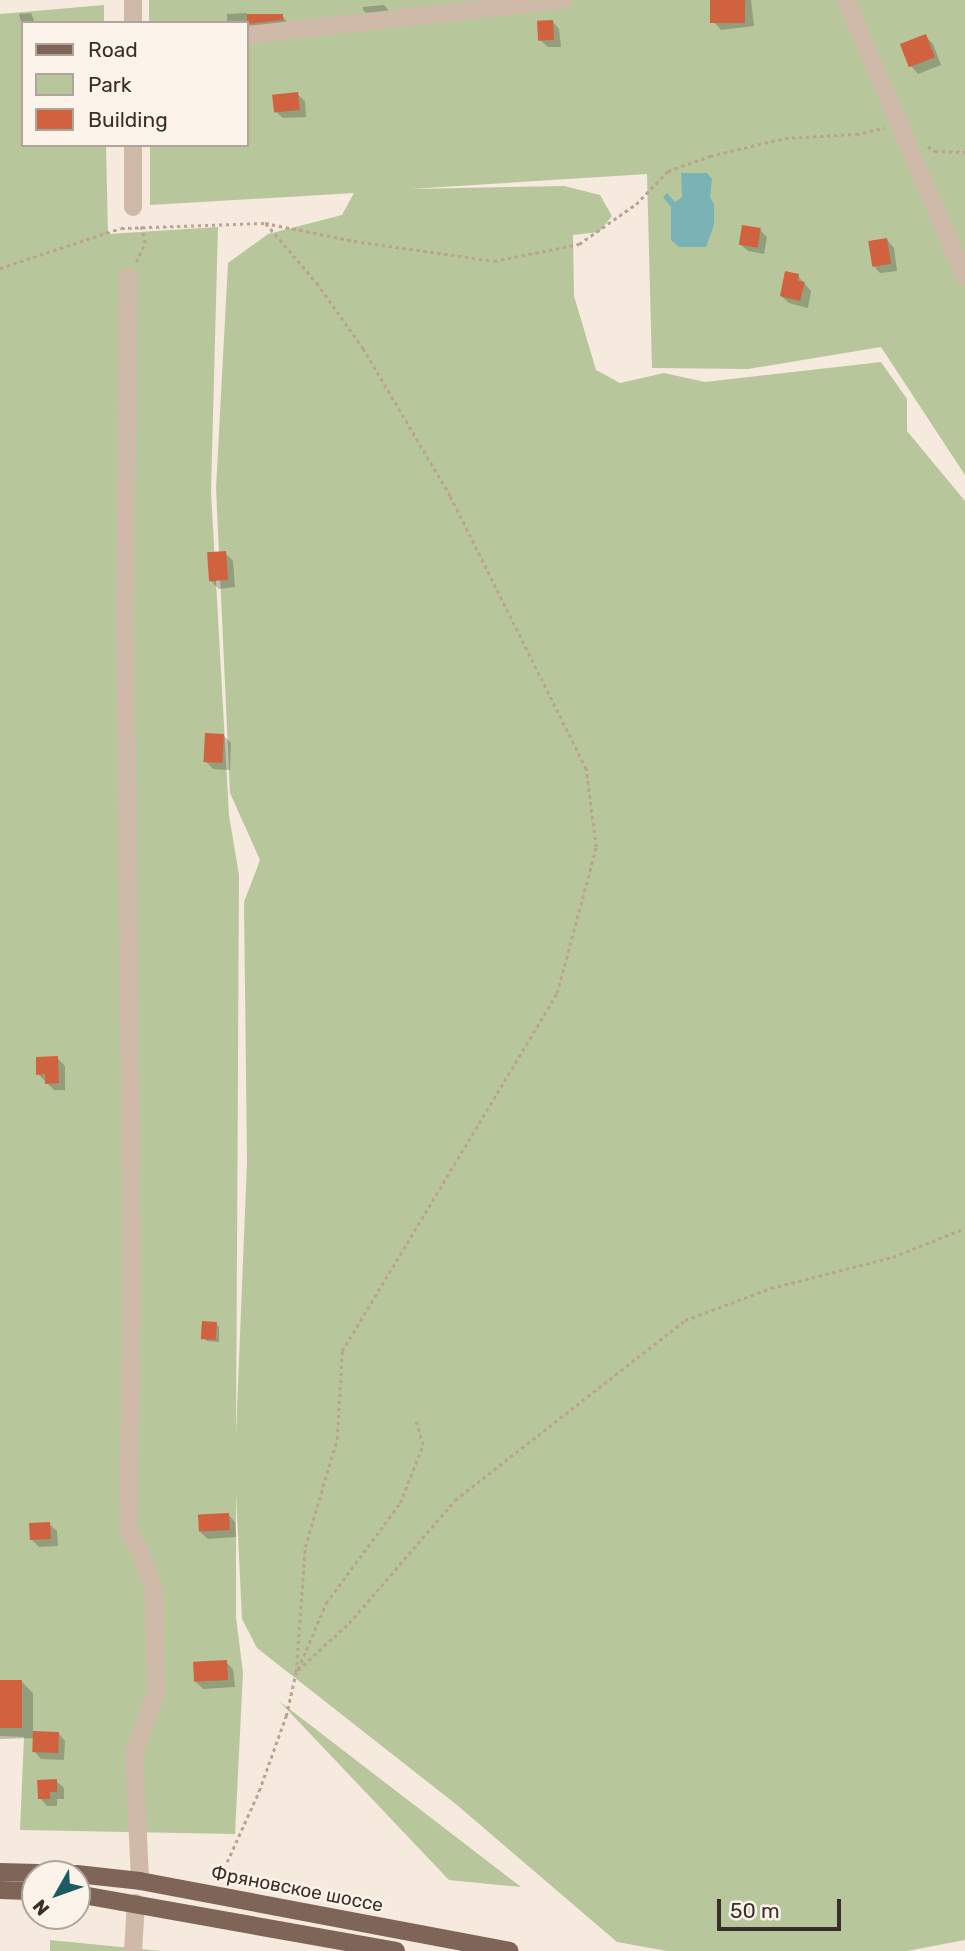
<!DOCTYPE html>
<html>
<head>
<meta charset="utf-8">
<style>
  body { margin:0 }
  #map { position:relative; width:965px; height:1951px; overflow:hidden; background:#f5eadd; font-family:Rubik,sans-serif }
  div>[style] { position:absolute }
  [style*='--x'] { left:calc(var(--x)*1px); top:calc(var(--y)*1px); width:calc(var(--w)*1px); rotate:calc(var(--a)*1deg) }
  .green>* { inset:0; background:#b8c69b }
  .water>* { inset:0; background:#79b3b5 }
  .shadow>* { inset:0; background:#0003 }
  .building>* { inset:0; background:#d1623f; transform-origin:0 0 }
  .path>* { height:2.5px; margin-top:-1.25px; transform-origin:0; background:repeating-linear-gradient(90deg,#bba391 0 3.5px,transparent 0 7px) }
  .minor>* { height:18px; margin:-9px; padding:0 9px; transform-origin:9px; border-radius:9px; background:#cfb9a8 }
  .major>* { height:18px; margin:-9px; padding:0 9px; transform-origin:9px; border-radius:9px; background:#7e6558 }
  span { translate:-50% -50%; white-space:nowrap; text-align:center; line-height:1.15; -webkit-text-stroke:5px #fcf4eb; paint-order:stroke }
  .street-label { font-size:19px; color:#3b2e29 }
  .legend { position:absolute; left:21px; top:21px; width:228px; height:126px; box-sizing:border-box; background:#fcf4eb; border:2px solid #afa59d; margin:0; padding:9px 12px; list-style:none; font-size:21px; color:#3b2e29 }
  .legend li { display:flex; align-items:center; gap:14px; height:35px }
  .legend b { width:35px; border:2px solid #afa59d }
  .north { position:absolute; left:21px; top:1860px; width:70px; height:70px; box-sizing:border-box; background:#fcf4eb; border:2px solid #afa59d; border-radius:50%; rotate:230deg; font-size:19px; font-weight:700; line-height:28px; text-align:center; color:#3b2e29 }
  .north::after { content:''; display:block; margin:auto; width:24px; height:32px; background:#195c61; clip-path:polygon(50% 0,100% 100%,50% 72%,0 100%) }
  .scale { position:absolute; left:717px; top:1899px; width:124px; height:32px; box-sizing:border-box; border:4px solid #3b2e29; border-top:0; padding-left:9px; font-size:21px; line-height:24px; white-space:nowrap; color:#3b2e29; -webkit-text-stroke:5px #fcf4eb; paint-order:stroke }
</style>
</head>
<body>
<div id="map">
  <div class="green">
    <i style="clip-path:polygon(149px 0,965px 0,965px 475px,881px 347px,748px 369px,652px 368px,647px 174px,410px 189px,564px 186px,600px 195px,612px 216px,599px 232px,573px 235px,574px 296px,596px 370px,620px 383px,664px 373px,705px 382px,881px 362px,907px 399px,907px 431px,965px 501px,965px 1940px,907px 1951px,667px 1951px,617px 1942px,457px 1805px,257px 1648px,242px 1619px,236px 1494px,236px 1617px,243px 1673px,235px 1834px,20px 1830px,24px 1737px,0 1736px,0 14px,104px 5px,104px 23px,23px 23px,23px 145px,106px 145px,108px 234px,218px 227px,211px 491px,229px 815px,239px 875px,236px 1435px,247px 1162px,244px 902px,260px 860px,230px 793px,216px 488px,228px 263px,268px 234px,342px 215px,354px 193px,150px 205px,150px 145px,247px 145px,247px 23px,149px 23px)"></i>
    <i style="clip-path:polygon(279px 1701px,521px 1887px,449px 1880px)"></i>
    <i style="clip-path:polygon(50px 1940px,161px 1951px,50px 1951px)"></i>
  </div>
  <div class="water">
    <i style="clip-path:polygon(681px 173px,707px 173px,712px 179px,710px 197px,714px 204px,714px 225px,706px 247px,679px 247px,671px 240px,671px 207px,663px 197px,667px 193px,675px 202px,682px 197px)"></i>
  </div>
  <div class="shadow">
    <i style="clip-path:polygon(711px 0,751px 0,754px 26px,721px 30px,714px 22px)"></i>
    <i style="clip-path:polygon(384px 5px,391px 13px,371px 18px,363px 10px,363px 7px)"></i>
    <i style="clip-path:polygon(31px 13px,35px 23px,23px 23px,23px 31px,19px 14px)"></i>
    <i style="clip-path:polygon(246px 13px,249px 16px,282px 15px,289px 25px,247px 33px,247px 23px,227px 23px,227px 14px)"></i>
    <i style="clip-path:polygon(552px 21px,559px 29px,561px 47px,548px 47px,540px 40px)"></i>
    <i style="clip-path:polygon(925px 36px,933px 44px,941px 65px,918px 74px,911px 66px)"></i>
    <i style="clip-path:polygon(297px 94px,305px 101px,306px 117px,283px 118px,275px 111px)"></i>
    <i style="clip-path:polygon(760px 230px,767px 237px,764px 254px,748px 251px,740px 244px)"></i>
    <i style="clip-path:polygon(887px 240px,894px 248px,897px 271px,880px 273px,873px 265px)"></i>
    <i style="clip-path:polygon(798px 276px,811px 291px,808px 308px,789px 303px,781px 296px)"></i>
    <i style="clip-path:polygon(225px 553px,233px 561px,235px 587px,219px 589px,211px 581px)"></i>
    <i style="clip-path:polygon(224px 736px,231px 743px,230px 770px,213px 769px,206px 762px)"></i>
    <i style="clip-path:polygon(57px 1058px,65px 1066px,65px 1090px,54px 1090px,38px 1074px)"></i>
    <i style="clip-path:polygon(216px 1324px,219px 1327px,219px 1342px,207px 1341px,204px 1338px)"></i>
    <i style="clip-path:polygon(228px 1514px,235px 1522px,236px 1537px,208px 1539px,200px 1532px)"></i>
    <i style="clip-path:polygon(49px 1524px,57px 1531px,58px 1546px,39px 1547px,32px 1540px)"></i>
    <i style="clip-path:polygon(226px 1662px,233px 1669px,235px 1687px,203px 1689px,195px 1681px)"></i>
    <i style="clip-path:polygon(21px 1681px,33px 1693px,33px 1732px,58px 1733px,65px 1741px,64px 1760px,41px 1759px,34px 1751px,34px 1738px,0 1739px,0 1682px)"></i>
    <i style="clip-path:polygon(56px 1781px,64px 1788px,64px 1799px,57px 1799px,57px 1806px,47px 1806px,40px 1798px)"></i>
  </div>
  <div class="building">
    <i style="left:710px;top:0;width:35px;height:23px"></i>
    <i style="clip-path:polygon(247px 14px,283px 14px,283px 20px,247px 24px)"></i>
    <i style="left:553px;top:20px;width:20px;height:16px;rotate:87deg"></i>
    <i style="left:926px;top:34px;width:25px;height:28px;rotate:69deg"></i>
    <i style="left:298px;top:92px;width:18px;height:26px;rotate:84deg"></i>
    <i style="left:742px;top:225px;width:19px;height:20px;rotate:9deg"></i>
    <i style="left:887px;top:238px;width:26px;height:19px;rotate:81deg"></i>
    <i style="clip-path:polygon(785px 271px,799px 274px,798px 281px,805px 282px,800px 301px,780px 296px)"></i>
    <i style="left:226px;top:551px;width:29px;height:19px;rotate:86deg"></i>
    <i style="left:205px;top:733px;width:19px;height:29px;rotate:3deg"></i>
    <i style="clip-path:polygon(58px 1056px,59px 1083px,45px 1084px,45px 1074px,36px 1075px,36px 1057px)"></i>
    <i style="left:202px;top:1321px;width:15px;height:18px;rotate:4deg"></i>
    <i style="left:229px;top:1513px;width:17px;height:31px;rotate:87deg"></i>
    <i style="left:50px;top:1522px;width:17px;height:21px;rotate:87deg"></i>
    <i style="left:227px;top:1660px;width:20px;height:34px;rotate:87deg"></i>
    <i style="left:0;top:1680px;width:22px;height:48px"></i>
    <i style="left:33px;top:1731px;width:26px;height:21px;rotate:2deg"></i>
    <i style="clip-path:polygon(57px 1779px,57px 1792px,50px 1792px,50px 1799px,38px 1799px,37px 1780px)"></i>
  </div>
  <div class="path">
    <i style="--x:928;--y:146;--w:9;--a:36"></i>
    <i style="--x:935;--y:151;--w:30;--a:2"></i>
    <i style="--x:136;--y:262;--w:21;--a:-65"></i>
    <i style="--x:145;--y:243;--w:17;--a:-103"></i>
    <i style="--x:0;--y:268;--w:127;--a:-18.3"></i>
    <i style="--x:121;--y:228;--w:144;--a:-2"></i>
    <i style="--x:265;--y:223;--w:91;--a:11.4"></i>
    <i style="--x:354;--y:241;--w:141;--a:8.1"></i>
    <i style="--x:494;--y:261;--w:87;--a:-11.3"></i>
    <i style="--x:579;--y:244;--w:70;--a:-35.1"></i>
    <i style="--x:636;--y:204;--w:46;--a:-45.9"></i>
    <i style="--x:668;--y:171;--w:45;--a:-19.7"></i>
    <i style="--x:710;--y:156;--w:77;--a:-13.5"></i>
    <i style="--x:785;--y:138;--w:71;--a:-3.2"></i>
    <i style="--x:856;--y:134;--w:29;--a:-12"></i>
    <i style="--x:298;--y:1669;--w:72;--a:-67"></i>
    <i style="--x:326;--y:1603;--w:124;--a:-53.5"></i>
    <i style="--x:400;--y:1503;--w:62;--a:-68.4"></i>
    <i style="--x:423;--y:1445;--w:27;--a:-107"></i>
    <i style="--x:298;--y:1670;--w:69;--a:-42.7"></i>
    <i style="--x:349;--y:1623;--w:162;--a:-49.2"></i>
    <i style="--x:455;--y:1500;--w:292;--a:-38"></i>
    <i style="--x:685;--y:1320;--w:92;--a:-20.4"></i>
    <i style="--x:771;--y:1288;--w:126;--a:-14.3"></i>
    <i style="--x:893;--y:1257;--w:78;--a:-21.9"></i>
    <i style="--x:227;--y:1862;--w:78;--a:-65.7"></i>
    <i style="--x:259;--y:1791;--w:80;--a:-70.2"></i>
    <i style="--x:286;--y:1716;--w:45;--a:-77.2"></i>
    <i style="--x:296;--y:1672;--w:125;--a:-85.9"></i>
    <i style="--x:305;--y:1547;--w:113;--a:-73.5"></i>
    <i style="--x:337;--y:1439;--w:88;--a:-86.7"></i>
    <i style="--x:342;--y:1351;--w:418;--a:-59"></i>
    <i style="--x:557;--y:993;--w:151;--a:-75"></i>
    <i style="--x:596;--y:847;--w:79;--a:-97.3"></i>
    <i style="--x:586;--y:769;--w:305;--a:-116.5"></i>
    <i style="--x:450;--y:496;--w:171;--a:-120.6"></i>
    <i style="--x:363;--y:349;--w:78;--a:-125.1"></i>
    <i style="--x:318;--y:285;--w:82;--a:-130.5"></i>
  </div>
  <div class="minor">
    <i style="--x:133;--y:0;--w:23;--a:90"></i>
    <i style="--x:846;--y:0;--w:301;--a:66.8"></i>
    <i style="--x:247;--y:35;--w:318;--a:-6.3"></i>
    <i style="--x:133;--y:207;--w:62;--a:-90"></i>
    <i style="--x:128;--y:277;--w:338;--a:90.5"></i>
    <i style="--x:125;--y:615;--w:665;--a:89.4"></i>
    <i style="--x:132;--y:1280;--w:250;--a:90.9"></i>
    <i style="--x:128;--y:1530;--w:24;--a:60"></i>
    <i style="--x:140;--y:1551;--w:42;--a:70.7"></i>
    <i style="--x:154;--y:1591;--w:102;--a:88.9"></i>
    <i style="--x:156;--y:1693;--w:63;--a:110.4"></i>
    <i style="--x:134;--y:1752;--w:129;--a:87.3"></i>
    <i style="--x:133;--y:1951;--w:48;--a:-86.4"></i>
  </div>
  <div class="major">
    <i style="--x:0;--y:1872;--w:75;--a:1.5"></i>
    <i style="--x:77;--y:1874;--w:63;--a:6.3"></i>
    <i style="--x:140;--y:1881;--w:376;--a:10.7"></i>
    <i style="--x:0;--y:1890;--w:35;--a:2"></i>
    <i style="--x:77;--y:1894;--w:324;--a:10.1"></i>
  </div>
  <div class="street-label">
    <span style="left:297px;top:1889px;rotate:11deg">Фряновское шоссе</span>
  </div>
  <ul class="legend">
  <li><b style="height:9px;background:#7e6558"></b>Road</li>
  <li><b style="height:19px;background:#b8c69b"></b>Park</li>
  <li><b style="height:19px;background:#d1623f"></b>Building</li>
  </ul>
  <div class="north">N</div>
  <div class="scale">50 m</div>
</div>
</body>
</html>
